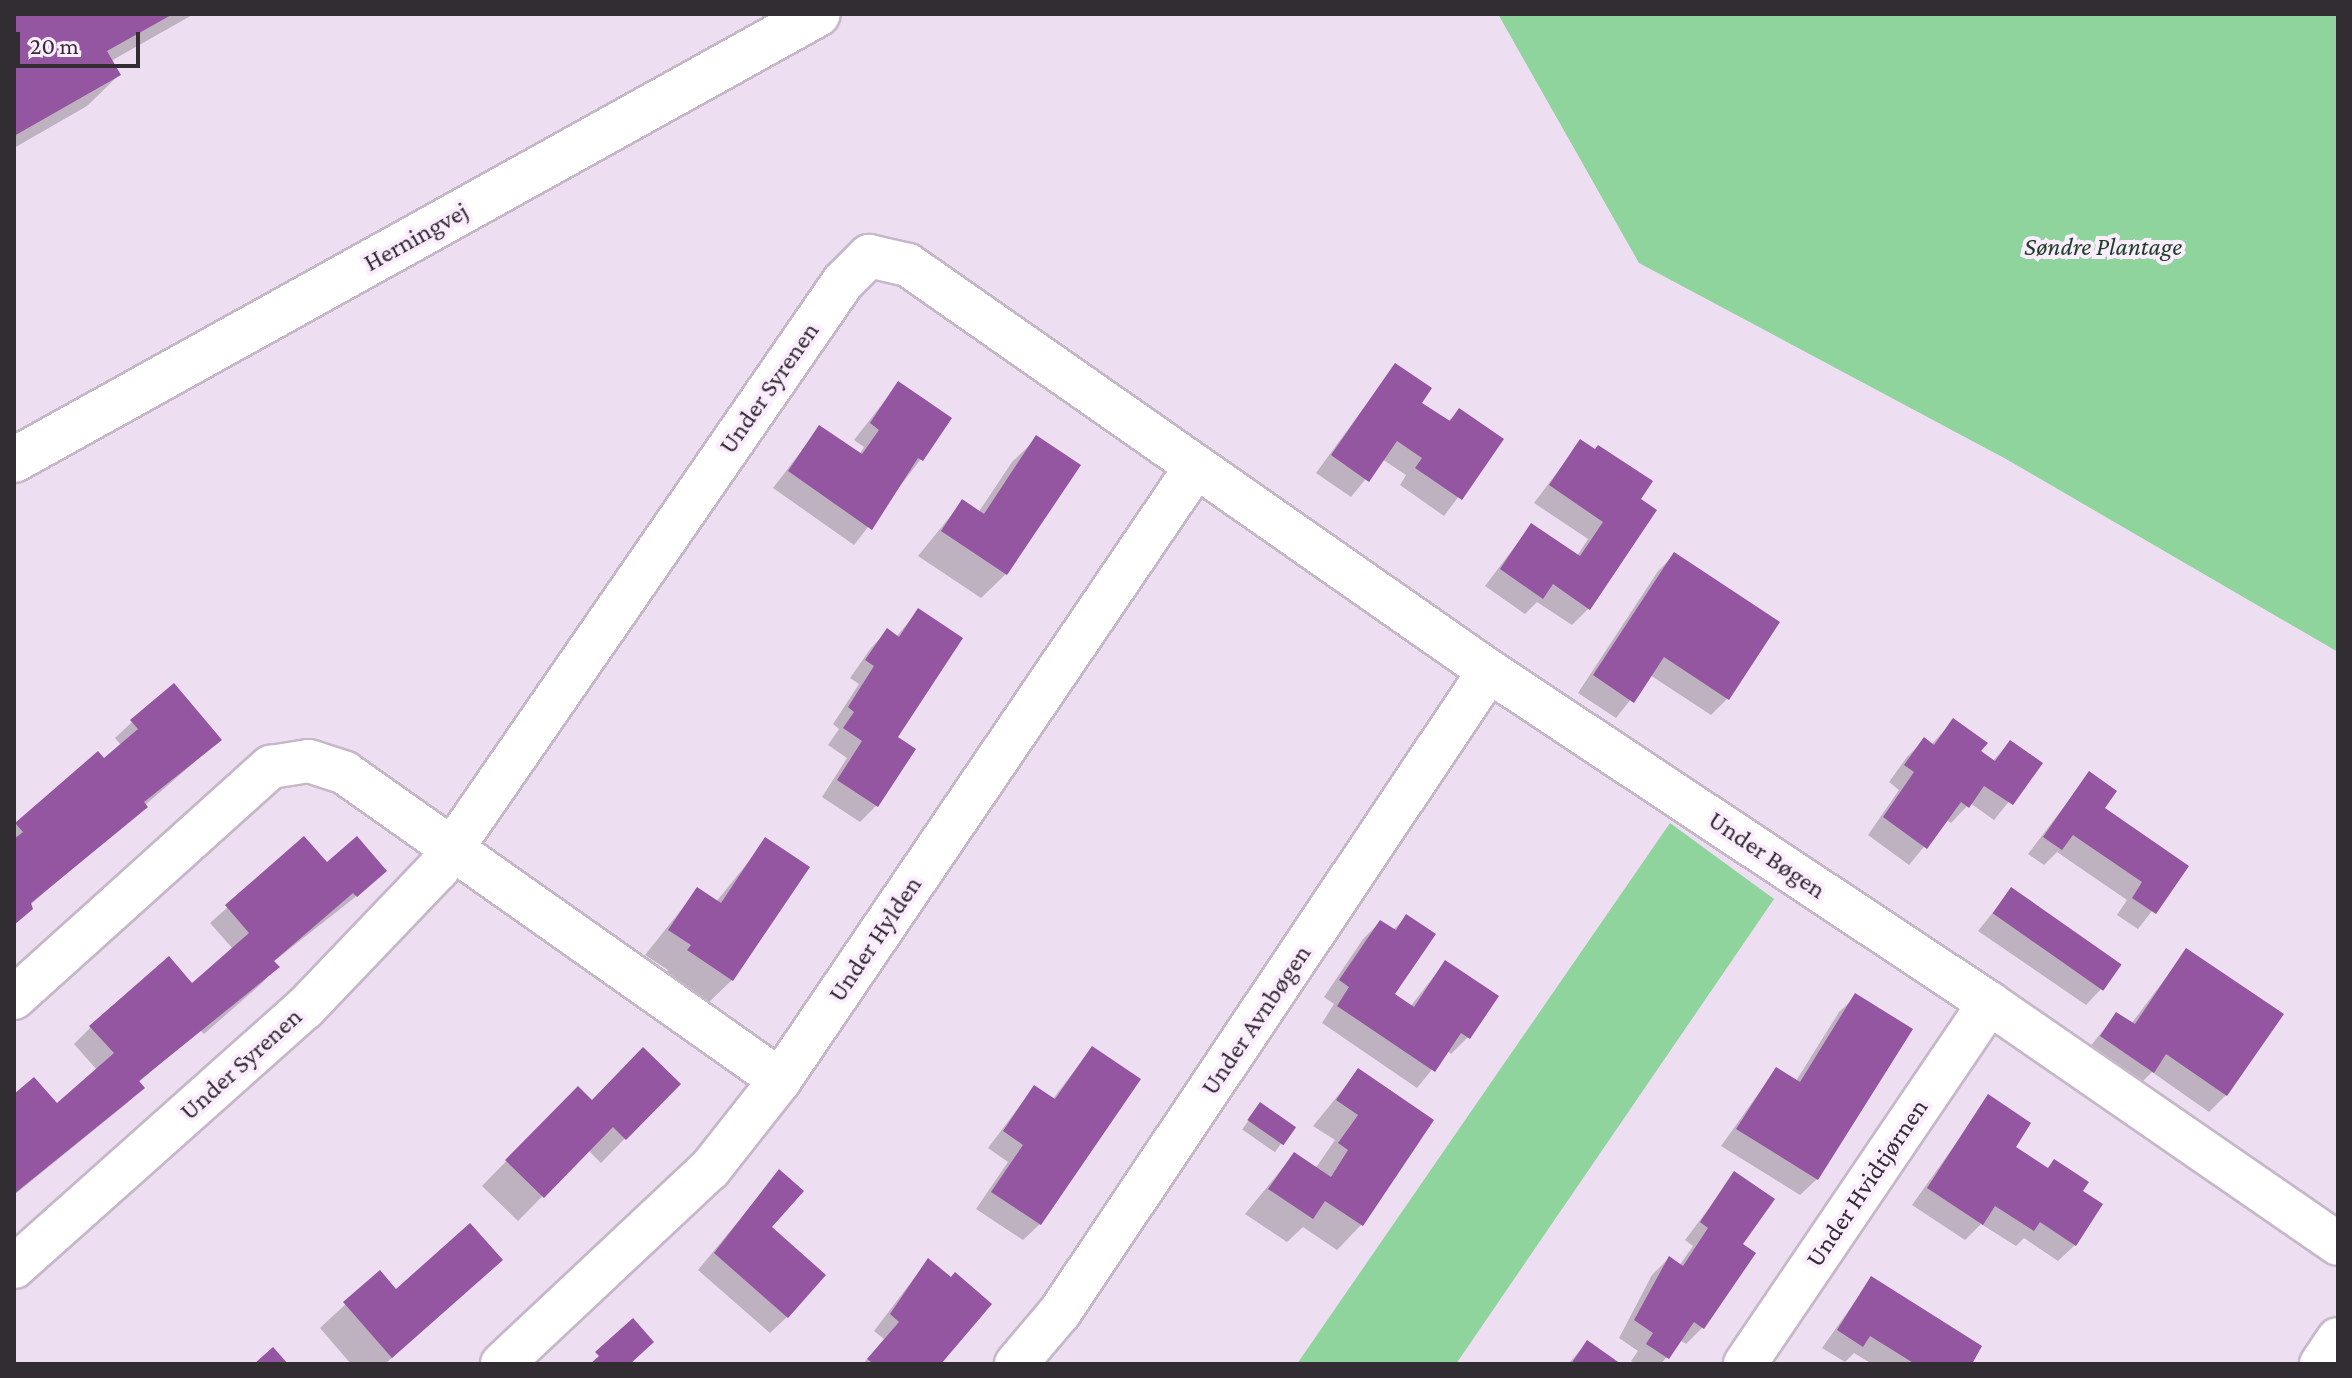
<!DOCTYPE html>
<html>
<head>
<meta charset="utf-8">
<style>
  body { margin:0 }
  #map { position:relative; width:2352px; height:1378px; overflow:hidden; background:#eedef1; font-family:"Crimson Pro",serif }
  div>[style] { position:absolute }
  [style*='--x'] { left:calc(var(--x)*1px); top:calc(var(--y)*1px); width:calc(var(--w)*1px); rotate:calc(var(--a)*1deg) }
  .green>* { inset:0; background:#8fd39d }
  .shadow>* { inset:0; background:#0003; transform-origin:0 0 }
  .building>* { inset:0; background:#9456a0; transform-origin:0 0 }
  .roads { filter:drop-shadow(2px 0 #c6b7c9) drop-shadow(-2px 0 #c6b7c9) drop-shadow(0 2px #c6b7c9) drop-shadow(0 -2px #c6b7c9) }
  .street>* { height:42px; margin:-21px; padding:0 21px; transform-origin:21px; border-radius:21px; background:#fff }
  .secondary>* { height:44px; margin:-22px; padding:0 22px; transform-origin:22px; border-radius:22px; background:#fff }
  span { translate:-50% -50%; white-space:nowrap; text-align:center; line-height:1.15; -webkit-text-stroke:8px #fbecfe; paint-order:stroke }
  .street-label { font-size:26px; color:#322c33 }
  .park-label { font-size:26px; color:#1b3f24; font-style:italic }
  .frame { position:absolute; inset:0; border:16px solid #322c33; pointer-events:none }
  .scale { position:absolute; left:16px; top:32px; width:124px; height:36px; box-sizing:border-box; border:4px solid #322c33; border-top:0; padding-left:10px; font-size:24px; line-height:28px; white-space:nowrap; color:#322c33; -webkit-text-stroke:6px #fbecfe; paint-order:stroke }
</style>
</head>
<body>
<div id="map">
  <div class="green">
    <i style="clip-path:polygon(1498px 14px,2338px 14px,2338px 652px,2006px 459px,1639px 263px)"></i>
    <i style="clip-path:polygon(1670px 823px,1774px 899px,1456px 1364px,1297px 1364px)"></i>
  </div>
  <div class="shadow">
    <i style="clip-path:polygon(14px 14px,194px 14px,111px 61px,119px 75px,87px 106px,14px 148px)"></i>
    <i style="clip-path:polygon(1395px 365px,1419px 403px,1447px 422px,1459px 411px,1502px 439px,1444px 516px,1400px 485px,1406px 475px,1382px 459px,1351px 497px,1316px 473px)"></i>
    <i style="clip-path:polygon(898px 384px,921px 459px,854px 545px,773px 488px,819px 428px,859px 455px,864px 447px,854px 440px)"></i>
    <i style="clip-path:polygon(1037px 438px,1006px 574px,981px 598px,918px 556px,962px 502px,978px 513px,1012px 462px)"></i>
    <i style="clip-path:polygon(1580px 442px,1638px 499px,1589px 608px,1572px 625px,1537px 602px,1525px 614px,1485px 586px,1531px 525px,1577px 556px,1588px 539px,1534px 503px)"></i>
    <i style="clip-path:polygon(1674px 555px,1728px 698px,1711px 715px,1650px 675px,1616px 718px,1578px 693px,1658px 571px)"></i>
    <i style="clip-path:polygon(918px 611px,876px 806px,860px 822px,822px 797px,847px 758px,828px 745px,839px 729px,833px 724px,859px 684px,850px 678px,871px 648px,887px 631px,896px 637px)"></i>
    <i style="clip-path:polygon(1953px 721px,1992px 762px,2010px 742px,2040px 763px,1994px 820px,1970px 803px,1951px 823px,1946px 820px,1909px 865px,1868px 835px,1899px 790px,1889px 782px,1907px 757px,1924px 740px,1931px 745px)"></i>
    <i style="clip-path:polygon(132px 722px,220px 740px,30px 905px,14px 924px,14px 827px,98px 753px,104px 761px,121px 745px,115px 738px)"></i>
    <i style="clip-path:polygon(2089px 774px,2102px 808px,2186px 867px,2138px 929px,2117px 915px,2127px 900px,2057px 852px,2044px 865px,2028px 854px)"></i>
    <i style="clip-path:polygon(304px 839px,327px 865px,368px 887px,273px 962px,277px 967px,261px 984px,204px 1034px,199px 1029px,138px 1083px,142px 1088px,126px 1104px,14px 1195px,14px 1097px,56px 1106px,97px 1070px,74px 1044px,91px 1027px,192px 986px,233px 949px,210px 923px)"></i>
    <i style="clip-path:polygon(766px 840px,732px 980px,707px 1004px,664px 975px,668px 970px,645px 955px,697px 890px,716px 902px)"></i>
    <i style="clip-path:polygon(2011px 890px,2102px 988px,2086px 1005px,1978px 931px)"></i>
    <i style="clip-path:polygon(1406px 917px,1393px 995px,1410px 1007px,1445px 962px,1468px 1037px,1451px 1054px,1447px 1051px,1417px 1088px,1322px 1023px,1334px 1004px,1324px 997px,1363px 939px,1380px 922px,1392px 931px)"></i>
    <i style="clip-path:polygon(2186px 951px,2226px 1095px,2209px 1112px,2152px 1072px,2136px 1088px,2085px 1053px,2116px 1014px,2131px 1024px)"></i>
    <i style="clip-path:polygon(1856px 996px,1817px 1179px,1800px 1195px,1721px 1146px,1776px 1069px,1796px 1081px,1839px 1012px)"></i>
    <i style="clip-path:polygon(1092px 1048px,1040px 1224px,1023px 1240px,976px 1209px,1008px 1162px,988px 1148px,1034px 1087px,1052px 1100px)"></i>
    <i style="clip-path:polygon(1358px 1071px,1431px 1121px,1361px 1225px,1337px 1250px,1303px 1227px,1287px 1242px,1245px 1214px,1294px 1154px,1315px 1169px,1335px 1140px,1313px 1126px)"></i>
    <i style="clip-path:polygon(678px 1084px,601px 1163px,588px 1150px,518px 1221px,482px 1186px,553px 1113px)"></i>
    <i style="clip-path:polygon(1989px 1097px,2013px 1148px,2046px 1170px,2054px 1161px,2080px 1191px,2075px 1245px,2058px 1261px,2024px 1238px,2016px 1246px,1981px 1224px,1965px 1240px,1912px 1205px)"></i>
    <i style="left:1260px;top:1104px;width:40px;height:31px;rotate:35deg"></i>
    <i style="clip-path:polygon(779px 1172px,770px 1228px,787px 1317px,770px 1333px,698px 1270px)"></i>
    <i style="clip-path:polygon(1735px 1174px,1741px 1245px,1703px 1327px,1686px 1344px,1680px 1340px,1661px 1364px,1636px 1364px,1631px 1361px,1638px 1351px,1619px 1338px,1652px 1275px,1669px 1258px,1679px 1266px,1693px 1246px,1685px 1240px)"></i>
    <i style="clip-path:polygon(928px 1260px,951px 1279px,938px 1364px,863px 1364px,884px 1339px,874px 1331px)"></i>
    <i style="clip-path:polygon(379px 1273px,396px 1292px,475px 1284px,385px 1364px,351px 1364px,320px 1328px)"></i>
    <i style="clip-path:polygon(1871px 1279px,1969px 1364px,1872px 1364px,1854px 1353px,1845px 1362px,1822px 1348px)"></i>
    <i style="clip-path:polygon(1587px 1343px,1617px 1364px,1568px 1364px)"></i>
  </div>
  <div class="building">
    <i style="clip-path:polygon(14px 14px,173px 14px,107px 51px,121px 75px,14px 136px)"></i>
    <i style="clip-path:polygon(1395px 363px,1432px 388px,1422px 403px,1450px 421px,1459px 408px,1504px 439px,1462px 500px,1415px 468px,1422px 458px,1397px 441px,1369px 482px,1331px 455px)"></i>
    <i style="clip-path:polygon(898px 381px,952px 418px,923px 461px,918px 458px,872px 530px,788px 471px,819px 425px,862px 454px,879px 430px,870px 423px)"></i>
    <i style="clip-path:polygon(1036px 435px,1081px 465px,1007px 575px,941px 531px,962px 499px,984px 514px)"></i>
    <i style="clip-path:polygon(1580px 439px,1595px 449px,1598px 445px,1653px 481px,1641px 499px,1657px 510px,1590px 610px,1553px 584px,1543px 599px,1500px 569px,1531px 523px,1580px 556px,1603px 522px,1549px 485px)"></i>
    <i style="clip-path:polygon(1674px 552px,1780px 622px,1729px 700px,1664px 657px,1634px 703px,1593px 675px)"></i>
    <i style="clip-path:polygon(918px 608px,963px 638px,898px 737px,916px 749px,878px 807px,837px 780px,862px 741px,843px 728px,854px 712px,848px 707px,874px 666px,865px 660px,887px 628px,899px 637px)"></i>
    <i style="clip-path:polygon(174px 683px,222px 740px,144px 802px,148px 807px,31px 903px,33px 909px,14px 925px,14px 839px,23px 832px,15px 823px,98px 751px,104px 758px,138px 729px,130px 720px)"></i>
    <i style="clip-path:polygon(1953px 718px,1988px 743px,1981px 751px,1995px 761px,2010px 740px,2043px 763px,2013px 805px,1984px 786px,1969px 808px,1961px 802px,1927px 849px,1883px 817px,1914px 772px,1904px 765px,1924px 737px,1934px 745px)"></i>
    <i style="clip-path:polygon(2089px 771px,2117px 791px,2105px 808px,2189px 866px,2156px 914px,2132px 898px,2142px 882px,2073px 835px,2062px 850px,2043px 837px)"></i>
    <i style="clip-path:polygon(304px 836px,327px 862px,357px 836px,387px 871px,357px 897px,353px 893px,274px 961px,280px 967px,139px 1081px,145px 1088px,14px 1194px,14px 1094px,34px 1077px,57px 1103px,114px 1053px,89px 1026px,169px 956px,192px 983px,249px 933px,225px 905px)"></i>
    <i style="clip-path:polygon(765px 837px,810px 867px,733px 981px,687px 950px,691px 945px,668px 930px,697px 887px,721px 903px)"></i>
    <i style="left:2011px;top:887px;width:135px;height:32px;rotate:35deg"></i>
    <i style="clip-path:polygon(1406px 914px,1436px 934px,1395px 994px,1414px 1007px,1445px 960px,1499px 996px,1470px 1039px,1461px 1033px,1435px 1072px,1337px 1006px,1349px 987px,1339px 980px,1380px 920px,1396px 930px)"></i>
    <i style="clip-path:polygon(2186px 948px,2284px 1014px,2227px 1096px,2166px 1054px,2154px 1073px,2100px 1036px,2116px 1012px,2135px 1024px)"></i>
    <i style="clip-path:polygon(1855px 993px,1913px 1029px,1818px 1180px,1736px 1129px,1776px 1067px,1800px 1082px)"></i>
    <i style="clip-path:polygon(1092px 1046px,1141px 1079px,1041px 1225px,991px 1192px,1023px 1145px,1003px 1131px,1034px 1085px,1055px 1099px)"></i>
    <i style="clip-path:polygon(643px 1047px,681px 1084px,626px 1140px,613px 1127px,544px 1198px,505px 1160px,578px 1086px,592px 1100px)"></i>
    <i style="clip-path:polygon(1358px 1068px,1434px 1120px,1363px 1226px,1325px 1201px,1313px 1219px,1268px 1189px,1294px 1152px,1331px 1177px,1348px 1150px,1338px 1143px,1358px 1115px,1336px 1100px)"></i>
    <i style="clip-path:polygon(1988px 1094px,2031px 1123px,2016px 1147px,2048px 1168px,2054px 1159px,2089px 1182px,2083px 1191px,2103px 1204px,2076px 1246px,2040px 1222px,2034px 1231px,1995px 1206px,1983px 1225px,1927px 1188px)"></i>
    <i style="left:1260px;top:1102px;width:44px;height:22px;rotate:35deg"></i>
    <i style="clip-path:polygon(779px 1169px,804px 1191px,772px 1227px,826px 1275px,788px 1318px,714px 1253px)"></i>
    <i style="clip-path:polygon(1734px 1171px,1775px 1199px,1743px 1244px,1756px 1253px,1704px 1329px,1694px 1322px,1669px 1359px,1646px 1344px,1653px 1333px,1634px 1320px,1669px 1256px,1683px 1266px,1708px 1228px,1700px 1222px)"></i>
    <i style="clip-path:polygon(470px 1223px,503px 1260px,392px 1358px,343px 1302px,380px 1270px,396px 1289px)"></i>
    <i style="clip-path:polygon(928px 1258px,951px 1277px,955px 1272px,992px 1304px,941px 1364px,874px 1364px,867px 1359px,899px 1322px,890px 1314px)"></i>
    <i style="clip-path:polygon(1871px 1276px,1982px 1346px,1972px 1364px,1915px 1364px,1870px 1336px,1863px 1347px,1837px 1330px)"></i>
    <i style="clip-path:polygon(633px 1318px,654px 1342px,630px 1364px,590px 1364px,599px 1356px,595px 1352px)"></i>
    <i style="clip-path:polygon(1587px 1340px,1621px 1364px,1571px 1364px)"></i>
    <i style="clip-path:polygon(273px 1347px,288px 1364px,254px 1364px)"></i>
  </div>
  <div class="roads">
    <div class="street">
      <i style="--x:14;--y:998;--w:346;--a:-42"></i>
      <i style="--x:271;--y:767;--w:38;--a:-9"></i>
      <i style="--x:309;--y:761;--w:38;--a:18"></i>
      <i style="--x:345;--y:773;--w:532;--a:35.21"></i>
      <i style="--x:14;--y:1267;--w:390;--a:-41.7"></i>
      <i style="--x:305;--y:1008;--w:192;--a:-46.3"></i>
      <i style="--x:438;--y:869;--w:713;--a:-55.4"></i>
      <i style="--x:843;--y:282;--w:37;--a:-45"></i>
      <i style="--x:869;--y:256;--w:40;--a:13"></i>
      <i style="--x:908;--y:265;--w:709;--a:34.95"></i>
      <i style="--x:1489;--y:671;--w:600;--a:33.58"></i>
      <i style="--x:1989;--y:1003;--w:424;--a:34.6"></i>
      <i style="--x:502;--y:1364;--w:285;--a:-43.2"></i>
      <i style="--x:710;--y:1169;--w:113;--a:-51.8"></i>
      <i style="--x:780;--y:1080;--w:739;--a:-55.86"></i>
      <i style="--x:1016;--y:1364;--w:68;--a:-49.8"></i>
      <i style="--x:1060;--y:1312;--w:771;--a:-56.21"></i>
      <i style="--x:1745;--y:1364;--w:436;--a:-55.9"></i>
      <i style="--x:2321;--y:1364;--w:30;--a:-56"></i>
    </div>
    <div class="secondary">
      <i style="--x:14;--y:460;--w:919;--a:-29.02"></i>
    </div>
  </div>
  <div class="street-label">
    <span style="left:416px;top:237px;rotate:-29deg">Herningvej</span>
    <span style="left:769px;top:388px;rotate:-55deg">Under Syrenen</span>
    <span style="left:1767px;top:855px;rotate:34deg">Under Bøgen</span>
    <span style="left:875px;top:939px;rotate:-56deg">Under Hylden</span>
    <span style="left:1256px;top:1020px;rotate:-56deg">Under Avnbøgen</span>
    <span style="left:241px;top:1064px;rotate:-42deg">Under Syrenen</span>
    <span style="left:1867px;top:1183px;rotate:-56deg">Under Hvidtjørnen</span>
  </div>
  <div class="park-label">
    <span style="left:2103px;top:247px">Søndre Plantage</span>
  </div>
  <div class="frame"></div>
  <div class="scale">20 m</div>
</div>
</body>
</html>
